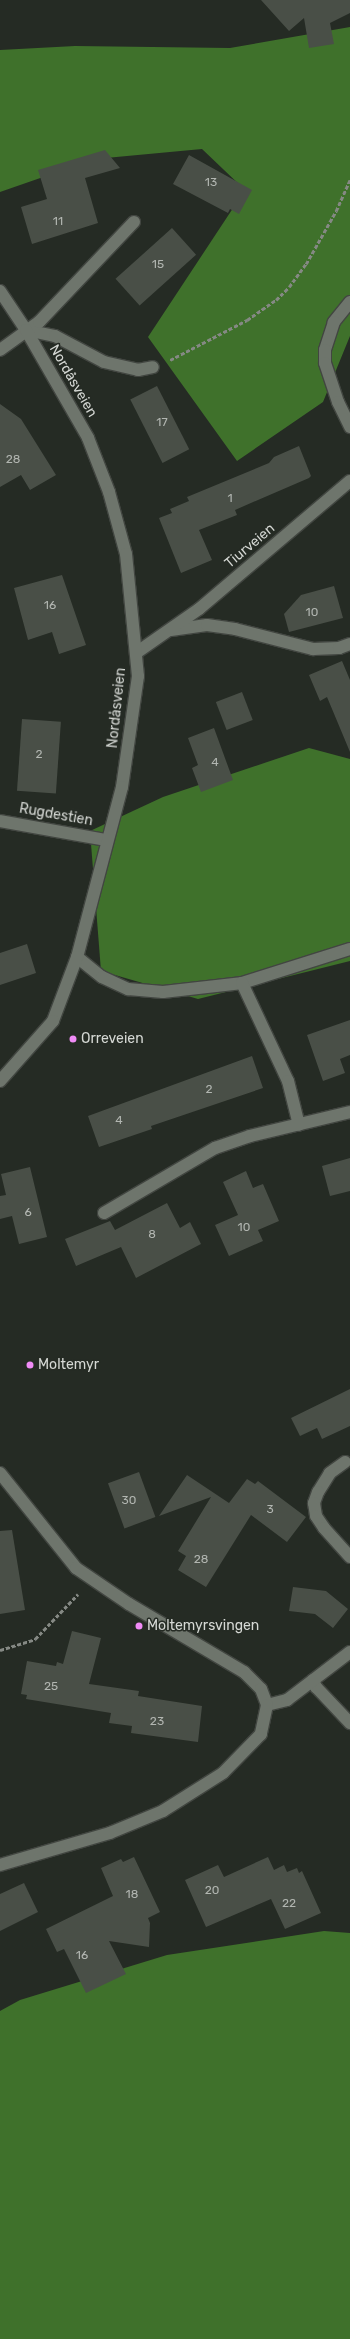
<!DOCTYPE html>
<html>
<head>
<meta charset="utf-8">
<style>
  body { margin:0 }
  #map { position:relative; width:350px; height:2339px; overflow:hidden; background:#252b24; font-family:Rubik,sans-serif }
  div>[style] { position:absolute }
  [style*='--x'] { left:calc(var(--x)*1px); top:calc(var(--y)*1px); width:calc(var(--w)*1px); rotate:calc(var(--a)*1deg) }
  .forest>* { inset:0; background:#3f712b }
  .building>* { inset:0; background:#494f47; transform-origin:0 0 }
  .path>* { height:2.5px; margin-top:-1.25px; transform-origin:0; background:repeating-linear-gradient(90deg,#858984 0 4px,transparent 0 6px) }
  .roads { filter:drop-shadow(1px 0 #424641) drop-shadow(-1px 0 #424641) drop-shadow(0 1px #424641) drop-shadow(0 -1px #424641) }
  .minor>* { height:12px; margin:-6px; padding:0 6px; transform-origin:6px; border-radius:6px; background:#6e756c }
  .secondary>* { height:12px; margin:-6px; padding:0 6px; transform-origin:6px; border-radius:6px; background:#6e756c }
  .dots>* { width:11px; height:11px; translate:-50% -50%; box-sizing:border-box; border:2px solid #252b24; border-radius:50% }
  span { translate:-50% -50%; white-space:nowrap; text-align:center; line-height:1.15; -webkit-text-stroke:3px #252b24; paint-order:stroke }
  .number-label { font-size:12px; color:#b2b6b1 }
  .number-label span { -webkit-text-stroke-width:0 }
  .street-label { font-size:14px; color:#d5d8d4 }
  .poi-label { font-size:14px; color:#d5d8d4 }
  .left { translate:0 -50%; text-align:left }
</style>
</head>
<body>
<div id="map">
  <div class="forest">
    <i style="clip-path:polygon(350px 27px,350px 336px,323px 402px,237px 461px,148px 337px,245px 190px,202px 149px,95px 159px,0 192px,0 50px,75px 46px,230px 48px)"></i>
    <i style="clip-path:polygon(309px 748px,350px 759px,350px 961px,198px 999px,101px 971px,90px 831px,163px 797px)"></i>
    <i style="clip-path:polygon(324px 1931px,350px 1933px,350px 2339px,0 2339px,0 2011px,20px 2000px,167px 1955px)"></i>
  </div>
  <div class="building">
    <i style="clip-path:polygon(261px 0,350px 0,350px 13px,330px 23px,334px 44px,309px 48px,304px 18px,289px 31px)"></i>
    <i style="clip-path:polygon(105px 150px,120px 168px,85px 178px,98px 223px,32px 244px,21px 207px,47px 199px,38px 170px)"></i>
    <i style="clip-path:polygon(189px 155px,252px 190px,239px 214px,230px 209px,228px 213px,173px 184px)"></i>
    <i style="left:172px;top:228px;width:36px;height:76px;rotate:48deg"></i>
    <i style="left:157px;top:386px;width:71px;height:30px;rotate:63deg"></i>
    <i style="clip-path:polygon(0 404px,21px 419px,56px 475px,30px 490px,21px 475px,0 487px)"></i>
    <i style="clip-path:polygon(299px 446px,311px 476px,309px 478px,258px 500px,235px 510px,237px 515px,199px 530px,212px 560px,181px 573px,159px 518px,172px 513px,170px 509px,189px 501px,187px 497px,269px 463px,274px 457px)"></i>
    <i style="clip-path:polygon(62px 575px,86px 645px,59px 654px,52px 632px,28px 640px,14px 588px)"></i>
    <i style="clip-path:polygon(334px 586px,343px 618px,289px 632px,284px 614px,301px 595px)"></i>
    <i style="clip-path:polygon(342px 661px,350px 680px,350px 752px,327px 697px,320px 701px,309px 675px)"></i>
    <i style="left:242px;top:692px;width:30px;height:28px;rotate:69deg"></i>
    <i style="left:22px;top:719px;width:39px;height:72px;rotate:4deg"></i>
    <i style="clip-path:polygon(214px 728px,233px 780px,201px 792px,192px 768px,198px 765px,188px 738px)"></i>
    <i style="clip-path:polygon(27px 944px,36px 973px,0 985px,0 953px)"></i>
    <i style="clip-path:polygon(350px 1020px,350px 1055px,340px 1059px,345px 1073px,323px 1081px,307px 1035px)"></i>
    <i style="clip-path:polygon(252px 1056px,263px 1088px,151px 1126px,152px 1129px,99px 1147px,88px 1116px)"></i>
    <i style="clip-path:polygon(350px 1158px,350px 1191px,330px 1196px,322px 1166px)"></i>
    <i style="clip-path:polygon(30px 1167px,47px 1237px,19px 1244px,12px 1216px,0 1219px,0 1196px,6px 1195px,1px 1174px)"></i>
    <i style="clip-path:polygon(246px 1171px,253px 1188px,263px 1184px,279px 1221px,258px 1230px,263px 1241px,229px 1256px,215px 1225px,238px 1215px,223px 1182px)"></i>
    <i style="clip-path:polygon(167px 1203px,180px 1228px,190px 1222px,201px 1244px,136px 1278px,121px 1247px,76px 1266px,65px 1239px,110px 1221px,115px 1230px)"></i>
    <i style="clip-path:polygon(350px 1389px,350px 1426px,322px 1439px,317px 1428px,300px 1436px,291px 1418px)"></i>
    <i style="left:139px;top:1472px;width:48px;height:33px;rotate:70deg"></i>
    <i style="clip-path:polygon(187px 1475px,229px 1503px,247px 1479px,255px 1484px,258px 1481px,306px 1517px,287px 1542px,251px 1515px,206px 1587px,178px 1570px,186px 1556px,178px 1551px,211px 1497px,159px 1516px)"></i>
    <i style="clip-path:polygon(12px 1530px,25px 1610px,0 1614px,0 1531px)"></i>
    <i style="clip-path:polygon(293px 1587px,326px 1591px,348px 1609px,333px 1628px,315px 1614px,289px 1611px)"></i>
    <i style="clip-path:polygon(72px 1631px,101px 1638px,89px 1684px,139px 1691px,138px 1696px,202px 1706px,198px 1742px,131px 1733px,132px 1726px,109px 1723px,111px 1713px,26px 1699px,27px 1695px,21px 1694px,27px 1661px,56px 1666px,57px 1662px,63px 1664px)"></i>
    <i style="clip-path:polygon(134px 1857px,160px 1912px,148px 1918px,150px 1923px,149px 1947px,109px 1941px,126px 1974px,86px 1993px,64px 1949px,57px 1952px,46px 1929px,113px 1896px,101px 1868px,121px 1859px,123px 1862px)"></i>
    <i style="clip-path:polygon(268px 1857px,274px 1870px,284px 1865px,287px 1872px,297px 1868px,299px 1873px,302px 1871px,321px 1913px,285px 1929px,271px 1899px,206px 1927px,185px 1880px,218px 1865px,224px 1877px)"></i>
    <i style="clip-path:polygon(24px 1883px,38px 1912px,0 1931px,0 1894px)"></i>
  </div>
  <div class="path">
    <i style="--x:170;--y:360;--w:87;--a:-27.5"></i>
    <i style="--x:247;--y:320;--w:35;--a:-35"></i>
    <i style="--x:276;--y:300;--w:18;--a:-45"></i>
    <i style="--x:289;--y:287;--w:29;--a:-54"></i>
    <i style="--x:306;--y:264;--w:61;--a:-60.5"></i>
    <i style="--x:336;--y:211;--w:34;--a:-66"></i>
    <i style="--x:0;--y:1650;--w:37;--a:-17"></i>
    <i style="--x:35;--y:1639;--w:62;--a:-46.3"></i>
  </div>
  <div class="roads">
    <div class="minor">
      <i style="--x:350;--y:302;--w:26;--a:129"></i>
      <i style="--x:334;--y:322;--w:29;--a:108"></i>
      <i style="--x:325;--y:350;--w:13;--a:90"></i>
      <i style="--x:325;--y:363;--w:41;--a:71.6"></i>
      <i style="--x:338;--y:402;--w:28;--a:64"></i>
      <i style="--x:26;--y:330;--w:30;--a:12"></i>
      <i style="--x:55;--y:336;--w:55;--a:28"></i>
      <i style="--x:104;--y:362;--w:35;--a:13"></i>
      <i style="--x:138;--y:370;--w:15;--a:-11"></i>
      <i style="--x:0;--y:350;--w:48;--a:-35.7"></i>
      <i style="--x:39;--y:322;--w:138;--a:-46.5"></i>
      <i style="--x:171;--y:630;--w:36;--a:-8"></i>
      <i style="--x:207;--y:625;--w:28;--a:8"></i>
      <i style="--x:235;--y:629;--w:81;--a:14.4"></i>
      <i style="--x:313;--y:649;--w:26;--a:-2"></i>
      <i style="--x:339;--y:648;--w:12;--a:-20"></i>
      <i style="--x:136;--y:653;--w:77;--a:-34.9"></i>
      <i style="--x:199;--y:609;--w:198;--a:-40.3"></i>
      <i style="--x:0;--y:821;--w:108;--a:10.2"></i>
      <i style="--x:77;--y:957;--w:32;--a:39"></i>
      <i style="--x:102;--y:977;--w:29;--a:25"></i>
      <i style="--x:128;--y:989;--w:35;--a:5"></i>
      <i style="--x:163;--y:992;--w:80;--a:-6.5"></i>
      <i style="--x:242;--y:983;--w:113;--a:-17.5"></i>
      <i style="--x:242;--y:983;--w:108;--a:64.9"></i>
      <i style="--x:288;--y:1081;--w:45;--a:76"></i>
      <i style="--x:104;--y:1213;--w:129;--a:-30.4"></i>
      <i style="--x:215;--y:1148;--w:37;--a:-19"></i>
      <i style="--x:250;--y:1136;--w:103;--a:-13.5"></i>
      <i style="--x:345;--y:1462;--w:19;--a:144"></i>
      <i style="--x:330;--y:1473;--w:22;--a:122"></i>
      <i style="--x:318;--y:1492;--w:12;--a:110"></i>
      <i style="--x:314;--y:1503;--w:13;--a:81"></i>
      <i style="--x:316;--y:1516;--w:14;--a:56"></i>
      <i style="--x:324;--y:1528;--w:39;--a:48"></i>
      <i style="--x:313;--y:1680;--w:8;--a:67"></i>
      <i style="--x:316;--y:1687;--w:50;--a:46.6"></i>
      <i style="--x:267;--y:1705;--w:21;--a:-14"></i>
      <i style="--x:287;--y:1700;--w:79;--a:-37.3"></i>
    </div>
    <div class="secondary">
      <i style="--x:0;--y:291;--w:47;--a:56.3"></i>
      <i style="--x:26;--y:330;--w:125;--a:60.1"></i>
      <i style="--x:88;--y:438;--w:58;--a:68.7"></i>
      <i style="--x:109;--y:492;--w:64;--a:74.7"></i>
      <i style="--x:126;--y:554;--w:123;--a:84.4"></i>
      <i style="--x:138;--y:676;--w:112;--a:98.2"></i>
      <i style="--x:122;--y:787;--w:176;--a:104.8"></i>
      <i style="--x:77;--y:957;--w:68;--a:110.6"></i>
      <i style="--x:53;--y:1021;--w:80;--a:131.5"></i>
      <i style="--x:0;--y:1473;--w:122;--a:51.3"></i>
      <i style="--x:76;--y:1568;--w:64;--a:34.2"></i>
      <i style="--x:129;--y:1604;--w:134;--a:30.6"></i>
      <i style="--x:244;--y:1672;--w:24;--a:45"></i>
      <i style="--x:261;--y:1689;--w:17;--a:69"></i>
      <i style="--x:267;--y:1705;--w:30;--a:102"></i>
      <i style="--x:261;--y:1734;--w:54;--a:134.3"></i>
      <i style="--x:223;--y:1773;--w:71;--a:147.7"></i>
      <i style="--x:163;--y:1811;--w:57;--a:157.5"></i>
      <i style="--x:110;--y:1833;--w:115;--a:163.8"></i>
    </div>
  </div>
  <div class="dots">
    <i style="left:73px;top:1039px;background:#f08bf6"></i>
    <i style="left:30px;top:1365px;background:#f08bf6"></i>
    <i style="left:139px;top:1626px;background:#f08bf6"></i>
  </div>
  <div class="number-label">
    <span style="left:211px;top:183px">13</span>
    <span style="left:58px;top:222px">11</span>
    <span style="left:158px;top:265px">15</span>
    <span style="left:162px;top:423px">17</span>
    <span style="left:13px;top:460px">28</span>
    <span style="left:230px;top:499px">1</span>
    <span style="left:50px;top:606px">16</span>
    <span style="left:312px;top:613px">10</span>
    <span style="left:39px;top:755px">2</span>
    <span style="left:215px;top:763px">4</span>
    <span style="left:209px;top:1090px">2</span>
    <span style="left:119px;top:1121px">4</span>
    <span style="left:28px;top:1213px">6</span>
    <span style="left:244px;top:1228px">10</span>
    <span style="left:152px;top:1235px">8</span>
    <span style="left:129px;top:1501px">30</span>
    <span style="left:270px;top:1510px">3</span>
    <span style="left:201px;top:1560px">28</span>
    <span style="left:51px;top:1687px">25</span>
    <span style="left:157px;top:1722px">23</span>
    <span style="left:212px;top:1891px">20</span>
    <span style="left:132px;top:1895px">18</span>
    <span style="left:289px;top:1904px">22</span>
    <span style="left:82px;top:1956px">16</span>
  </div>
  <div class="street-label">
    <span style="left:73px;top:381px;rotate:60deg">Nordåsveien</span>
    <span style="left:250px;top:546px;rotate:-40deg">Tiurveien</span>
    <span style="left:117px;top:708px;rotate:-84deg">Nordåsveien</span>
    <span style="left:56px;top:815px;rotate:10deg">Rugdestien</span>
  </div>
  <div class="poi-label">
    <span class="left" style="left:81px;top:1039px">Orreveien</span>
    <span class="left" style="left:38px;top:1365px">Moltemyr</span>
    <span class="left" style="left:147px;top:1626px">Moltemyrsvingen</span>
  </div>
</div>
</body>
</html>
